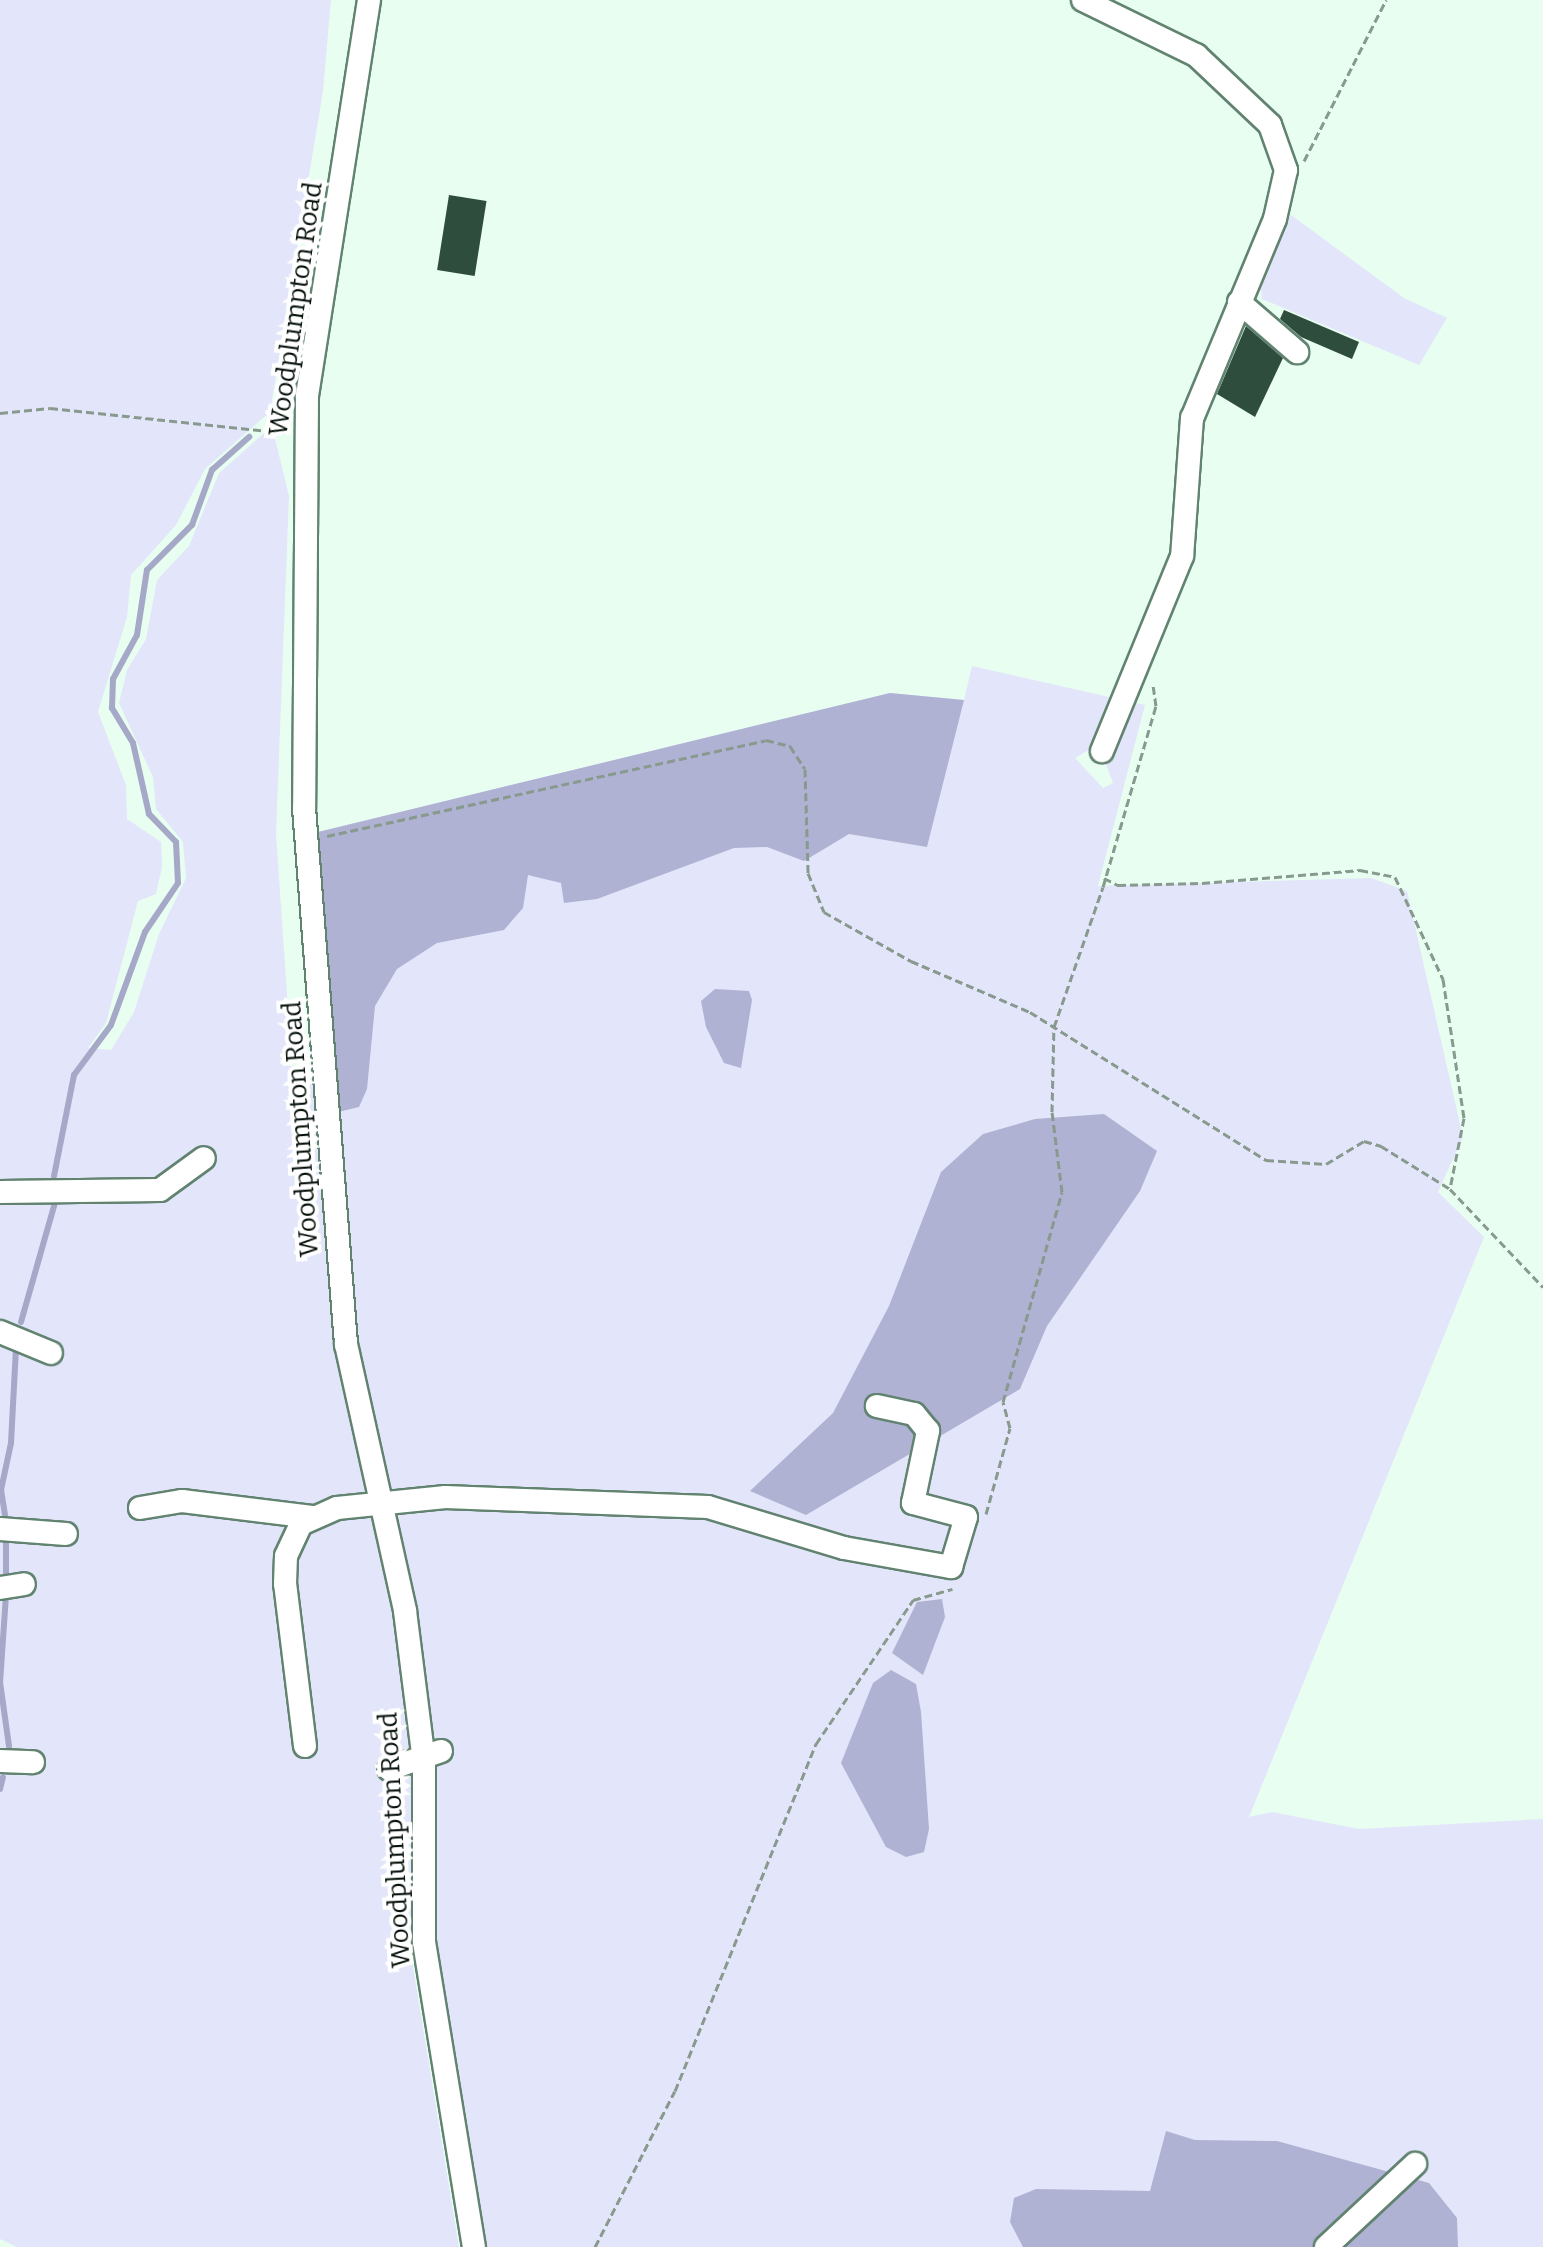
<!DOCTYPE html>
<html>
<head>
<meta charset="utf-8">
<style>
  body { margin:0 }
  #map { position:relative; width:1543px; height:2247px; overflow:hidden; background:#e8fef1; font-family:Bitter,serif }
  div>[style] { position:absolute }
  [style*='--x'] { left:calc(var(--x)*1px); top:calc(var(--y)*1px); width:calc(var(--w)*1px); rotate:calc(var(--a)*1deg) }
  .green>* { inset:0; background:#e3e5fa }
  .forest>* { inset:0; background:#afb2d2 }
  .stream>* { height:6px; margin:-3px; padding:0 3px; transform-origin:3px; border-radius:3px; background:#a5a8c7 }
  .building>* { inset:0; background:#2f4d3c; transform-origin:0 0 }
  .path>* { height:3px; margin-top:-1.5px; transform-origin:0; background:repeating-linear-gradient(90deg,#88998e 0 8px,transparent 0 12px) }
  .roads { filter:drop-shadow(2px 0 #618370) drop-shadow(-2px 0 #618370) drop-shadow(0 2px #618370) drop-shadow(0 -2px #618370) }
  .minor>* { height:22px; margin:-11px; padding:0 11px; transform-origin:11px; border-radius:11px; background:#fff }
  span { translate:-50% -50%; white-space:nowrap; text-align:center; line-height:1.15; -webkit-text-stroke:8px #fff; paint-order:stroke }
  .street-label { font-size:26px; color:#040f08 }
</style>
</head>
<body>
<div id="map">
  <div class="green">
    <i style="clip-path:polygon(0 0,331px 0,323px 91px,270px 412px,205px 469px,176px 525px,131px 575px,127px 617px,98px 712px,126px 785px,127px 819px,161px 842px,162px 867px,156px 894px,138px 901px,106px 1023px,88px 1048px,111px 1050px,134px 1012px,159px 934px,186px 878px,183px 842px,156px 809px,153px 777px,119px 703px,127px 670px,146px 639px,157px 580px,189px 546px,219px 473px,272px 426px,289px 496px,276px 834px,292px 1066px,332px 1069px,318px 832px,890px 693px,964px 700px,972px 666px,1118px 699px,1094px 747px,1075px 758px,1103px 788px,1113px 783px,1104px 759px,1131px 702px,1145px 705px,1098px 886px,1371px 878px,1407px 891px,1463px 1137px,1438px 1192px,1484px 1237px,1249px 1817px,1272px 1812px,1359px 1829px,1543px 1819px,1543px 2247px,486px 2247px,435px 1944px,408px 1936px,459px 2247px,17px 2247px,0 2239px)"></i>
    <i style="clip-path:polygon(1291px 215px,1404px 298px,1447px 318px,1419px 365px,1262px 299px,1260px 279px)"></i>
  </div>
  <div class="forest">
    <i style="clip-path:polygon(890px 693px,964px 700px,927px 847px,849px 834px,804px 861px,767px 847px,734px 848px,597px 899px,564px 903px,561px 883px,528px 875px,523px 908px,504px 930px,437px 943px,397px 969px,375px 1006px,367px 1089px,359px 1107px,338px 1112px,318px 832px)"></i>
    <i style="clip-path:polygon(715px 989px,749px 991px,752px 1000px,741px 1068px,724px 1063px,706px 1027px,701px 1001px)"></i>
    <i style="clip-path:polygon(1104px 1114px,1157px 1151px,1140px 1191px,1047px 1326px,1020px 1389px,806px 1515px,750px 1491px,833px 1413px,889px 1306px,941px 1172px,983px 1134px,1035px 1119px)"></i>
    <i style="clip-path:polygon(942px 1599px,945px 1617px,923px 1675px,892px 1653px,917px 1602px)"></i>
    <i style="clip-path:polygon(891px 1670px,916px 1684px,921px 1712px,929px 1829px,924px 1852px,906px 1857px,886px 1847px,841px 1763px,873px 1683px)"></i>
    <i style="clip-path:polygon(1166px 2131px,1195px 2140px,1277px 2141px,1429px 2183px,1457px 2218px,1458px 2247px,1023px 2247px,1010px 2222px,1014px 2198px,1036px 2189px,1150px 2191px)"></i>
  </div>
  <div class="stream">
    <i style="--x:54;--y:1176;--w:103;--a:-78.8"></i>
    <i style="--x:74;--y:1075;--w:62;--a:-53.5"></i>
    <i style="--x:111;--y:1025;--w:99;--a:-69.9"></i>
    <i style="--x:145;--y:932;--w:59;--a:-56"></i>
    <i style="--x:178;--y:883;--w:41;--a:-92.8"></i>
    <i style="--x:176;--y:842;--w:39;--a:-134"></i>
    <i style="--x:149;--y:814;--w:73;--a:-102.7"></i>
    <i style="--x:133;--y:743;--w:41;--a:-121"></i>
    <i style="--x:112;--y:708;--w:29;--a:-88"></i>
    <i style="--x:113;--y:679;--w:50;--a:-61.4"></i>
    <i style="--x:137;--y:635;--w:66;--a:-81.3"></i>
    <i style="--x:147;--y:570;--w:64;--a:-45"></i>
    <i style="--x:192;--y:525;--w:59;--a:-70"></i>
    <i style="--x:212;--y:470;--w:50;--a:-41.7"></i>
    <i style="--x:21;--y:1322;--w:124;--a:-74.1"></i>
    <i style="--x:5;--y:1515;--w:25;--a:-99"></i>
    <i style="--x:1;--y:1490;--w:48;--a:-78"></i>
    <i style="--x:11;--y:1443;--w:96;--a:-87"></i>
    <i style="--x:6;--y:1544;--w:29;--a:90"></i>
    <i style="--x:6;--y:1595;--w:87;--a:93.9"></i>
    <i style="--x:0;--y:1682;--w:65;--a:82"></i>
    <i style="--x:0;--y:1789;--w:12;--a:-76"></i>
  </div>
  <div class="building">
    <i style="left:449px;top:195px;width:38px;height:76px;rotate:9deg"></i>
    <i style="clip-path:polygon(1284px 310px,1359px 342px,1352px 359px,1301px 337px,1280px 319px)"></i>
    <i style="clip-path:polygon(1246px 326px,1283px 358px,1255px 417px,1217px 394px)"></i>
  </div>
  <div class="path">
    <i style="--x:1304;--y:161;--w:181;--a:-63"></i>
    <i style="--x:0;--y:413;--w:50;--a:-5.7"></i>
    <i style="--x:50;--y:408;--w:238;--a:6"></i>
    <i style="--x:327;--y:836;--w:449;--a:-12.3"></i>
    <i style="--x:766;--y:740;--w:25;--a:14"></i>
    <i style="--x:790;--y:746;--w:27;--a:57"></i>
    <i style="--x:805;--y:769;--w:104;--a:88.3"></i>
    <i style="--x:808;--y:873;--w:42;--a:67.7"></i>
    <i style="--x:824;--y:912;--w:100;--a:29.4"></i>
    <i style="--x:911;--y:961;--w:129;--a:23.2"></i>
    <i style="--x:1030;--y:1012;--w:279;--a:32.1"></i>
    <i style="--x:1266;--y:1160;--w:60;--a:3.8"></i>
    <i style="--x:1326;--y:1164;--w:44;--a:-31.2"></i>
    <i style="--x:1364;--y:1141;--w:18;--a:16"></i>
    <i style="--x:1381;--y:1146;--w:81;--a:31.9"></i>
    <i style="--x:1450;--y:1189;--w:135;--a:46.5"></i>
    <i style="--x:1104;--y:878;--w:16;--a:27"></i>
    <i style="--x:1118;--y:885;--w:84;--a:-1.4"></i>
    <i style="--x:1202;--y:883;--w:159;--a:-4.7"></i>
    <i style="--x:1360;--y:870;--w:36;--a:11"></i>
    <i style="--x:1395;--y:877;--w:113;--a:64.8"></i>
    <i style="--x:1443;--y:979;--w:141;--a:81.4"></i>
    <i style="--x:1464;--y:1118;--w:72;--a:101.2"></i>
    <i style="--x:986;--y:1514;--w:89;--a:-74.4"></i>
    <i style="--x:1010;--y:1428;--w:27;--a:-105"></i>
    <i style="--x:1003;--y:1402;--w:218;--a:-74.3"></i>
    <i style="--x:1062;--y:1192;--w:81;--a:-97.1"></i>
    <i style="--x:1052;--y:1112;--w:85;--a:-88.7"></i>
    <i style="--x:1054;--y:1027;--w:148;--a:-70.7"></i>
    <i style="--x:1103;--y:887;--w:189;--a:-73.7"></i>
    <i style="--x:1156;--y:706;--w:22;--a:-98"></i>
    <i style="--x:595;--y:2247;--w:175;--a:-62.9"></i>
    <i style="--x:675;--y:2091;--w:375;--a:-67.9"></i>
    <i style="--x:816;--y:1744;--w:174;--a:-56"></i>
    <i style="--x:913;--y:1600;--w:41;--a:-15.8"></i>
  </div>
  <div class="roads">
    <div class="minor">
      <i style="--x:369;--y:0;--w:401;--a:98.9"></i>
      <i style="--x:307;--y:396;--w:412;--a:90.4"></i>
      <i style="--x:304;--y:808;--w:538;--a:85.52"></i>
      <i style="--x:346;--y:1344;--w:273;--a:77.5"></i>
      <i style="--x:405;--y:1611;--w:152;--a:82.8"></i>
      <i style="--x:424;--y:1762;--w:180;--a:90"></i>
      <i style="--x:424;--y:1942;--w:309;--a:80.7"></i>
      <i style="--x:1083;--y:0;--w:126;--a:26"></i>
      <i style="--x:1196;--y:55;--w:102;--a:43.4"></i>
      <i style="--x:1270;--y:125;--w:48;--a:70.4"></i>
      <i style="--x:1286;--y:170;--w:50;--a:102.7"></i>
      <i style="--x:1275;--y:219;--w:216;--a:112.6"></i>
      <i style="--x:1192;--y:418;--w:138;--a:94.1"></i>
      <i style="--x:1182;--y:556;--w:211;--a:112.3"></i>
      <i style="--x:1239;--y:302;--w:77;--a:40.8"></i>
      <i style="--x:0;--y:1192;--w:160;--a:-0.7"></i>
      <i style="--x:160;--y:1190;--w:54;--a:-36"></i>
      <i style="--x:0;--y:1332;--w:55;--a:22.4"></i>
      <i style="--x:140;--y:1508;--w:43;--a:-9.5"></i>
      <i style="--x:182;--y:1501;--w:131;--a:7"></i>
      <i style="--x:0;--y:1529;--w:66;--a:4.3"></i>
      <i style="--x:0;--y:1588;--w:24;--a:-9"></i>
      <i style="--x:305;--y:1746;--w:163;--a:-97"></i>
      <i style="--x:285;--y:1584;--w:28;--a:-88"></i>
      <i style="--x:286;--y:1556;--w:35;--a:-65"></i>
      <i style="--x:301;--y:1524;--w:39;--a:-24"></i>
      <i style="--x:337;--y:1508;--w:109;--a:-5.8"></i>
      <i style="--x:445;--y:1497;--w:263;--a:2.2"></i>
      <i style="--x:708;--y:1507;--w:142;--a:16.8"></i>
      <i style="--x:844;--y:1548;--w:109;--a:10.1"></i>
      <i style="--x:951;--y:1567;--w:52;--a:-73.3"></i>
      <i style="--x:966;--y:1517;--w:55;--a:-165.2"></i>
      <i style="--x:913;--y:1503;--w:74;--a:-78.2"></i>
      <i style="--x:928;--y:1431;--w:22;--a:-129"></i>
      <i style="--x:914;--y:1414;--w:38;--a:-168"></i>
      <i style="--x:0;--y:1761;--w:33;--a:2"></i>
      <i style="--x:389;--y:1769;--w:55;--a:-19.1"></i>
      <i style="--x:1326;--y:2247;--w:122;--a:-43"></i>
    </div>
  </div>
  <div class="street-label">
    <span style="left:296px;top:309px;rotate:-82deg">Woodplumpton Road</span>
    <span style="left:301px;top:1129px;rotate:-94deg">Woodplumpton Road</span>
    <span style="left:395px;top:1840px;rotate:-93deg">Woodplumpton Road</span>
  </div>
</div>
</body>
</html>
